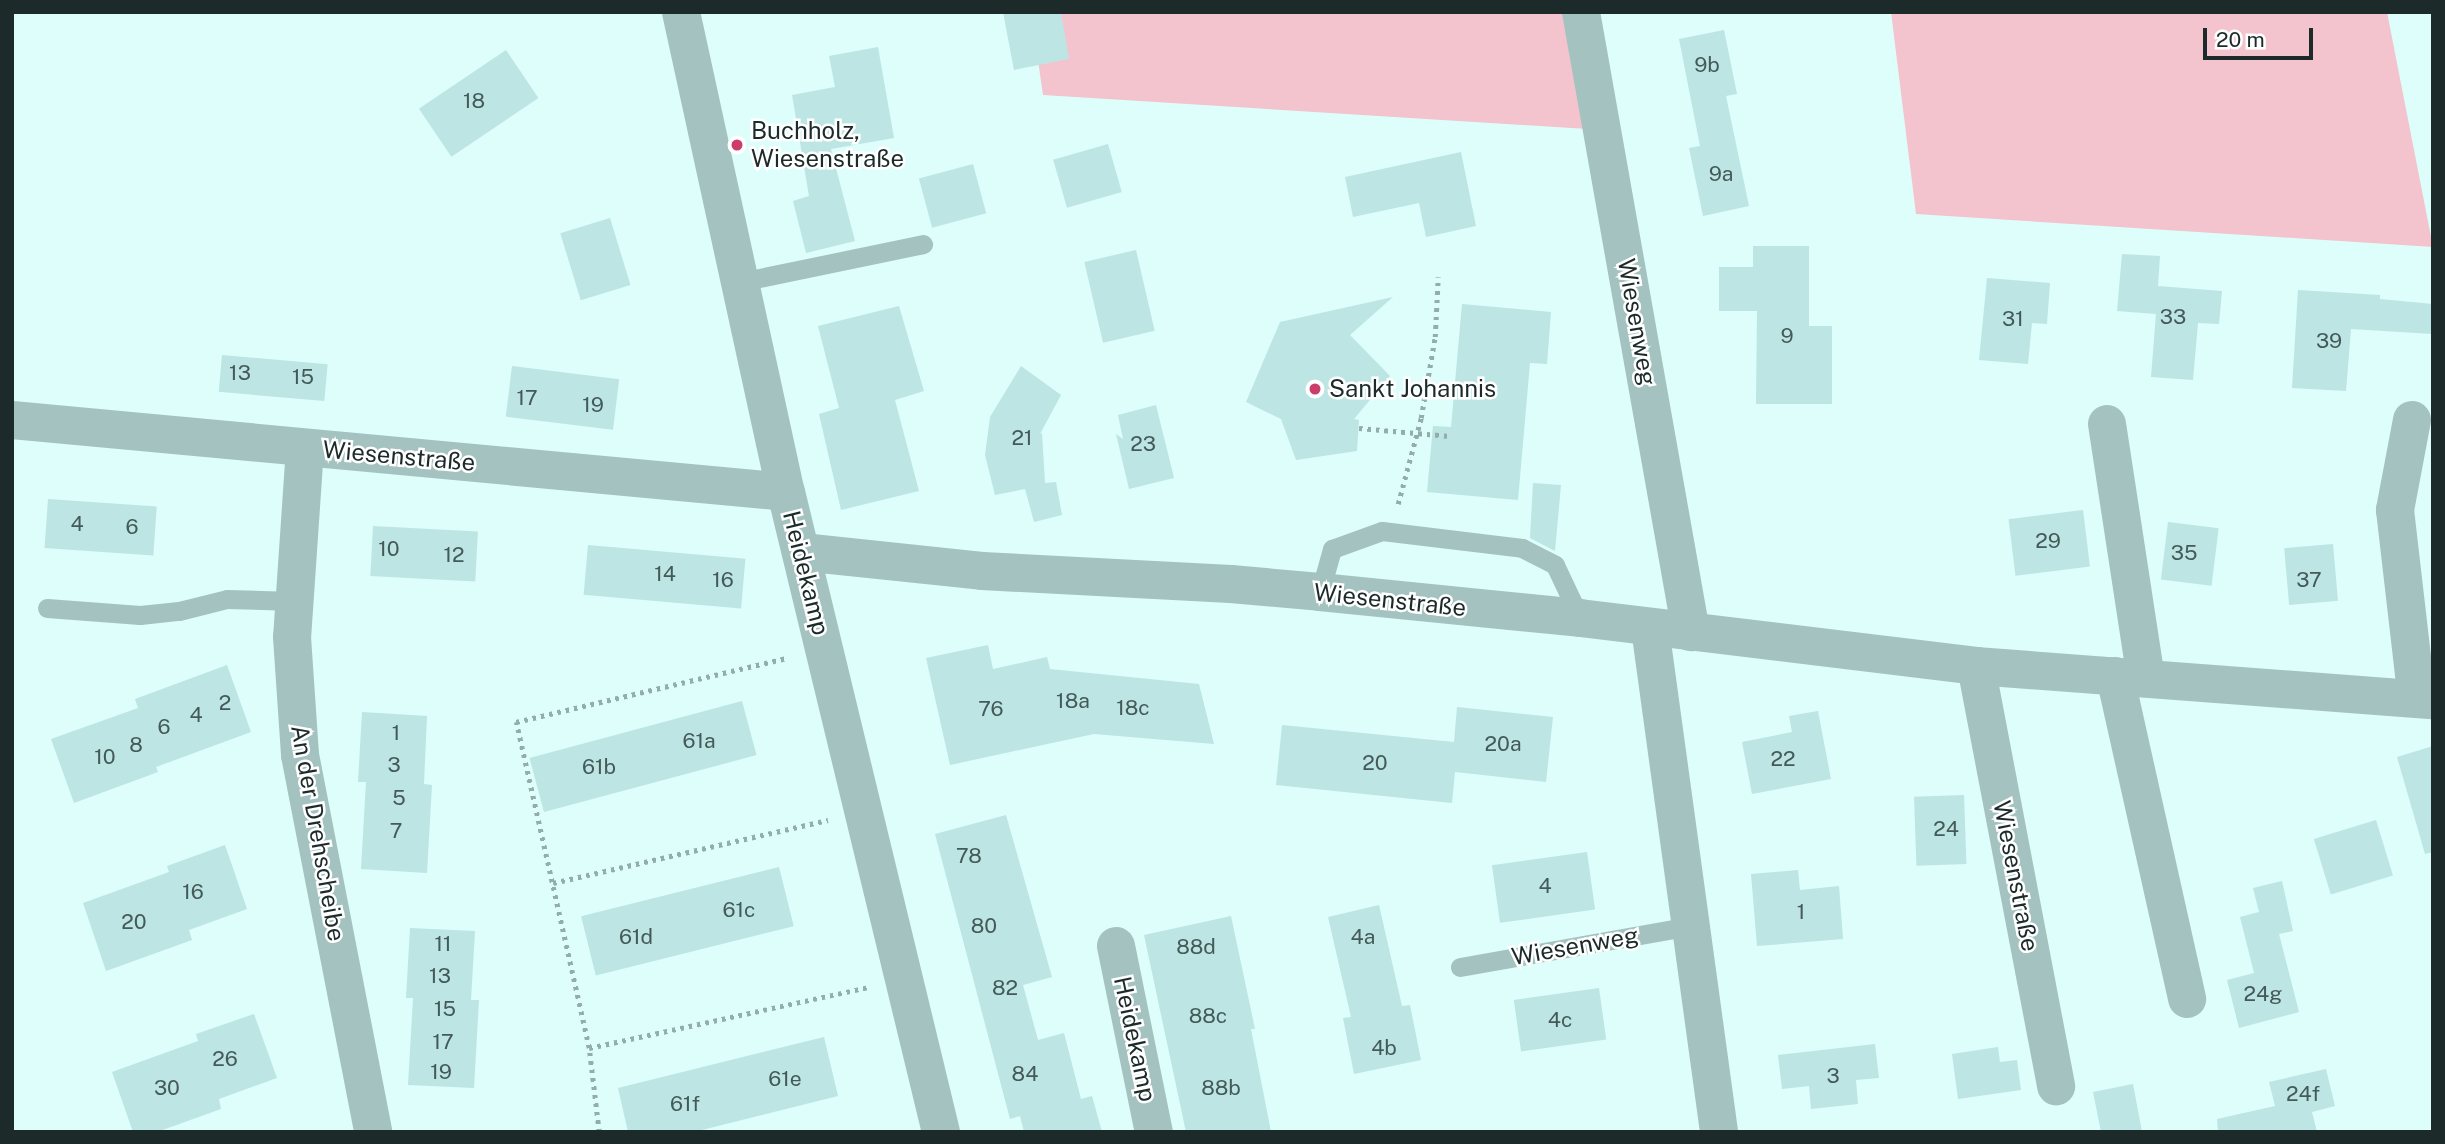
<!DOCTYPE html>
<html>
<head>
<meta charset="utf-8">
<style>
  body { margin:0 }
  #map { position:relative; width:2445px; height:1144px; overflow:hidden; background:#ddfefb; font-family:"Public Sans",sans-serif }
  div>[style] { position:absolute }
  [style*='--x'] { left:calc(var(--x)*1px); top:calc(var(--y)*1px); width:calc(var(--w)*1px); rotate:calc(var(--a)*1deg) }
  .green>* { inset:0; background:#f3c4cd }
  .building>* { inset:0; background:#bde5e3; transform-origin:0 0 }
  .path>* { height:4.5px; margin-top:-2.25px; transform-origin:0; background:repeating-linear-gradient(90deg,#93adaa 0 3.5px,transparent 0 8.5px) }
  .lane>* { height:19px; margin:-9.5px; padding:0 9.5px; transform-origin:9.5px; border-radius:9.5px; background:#a3c2c0 }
  .street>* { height:38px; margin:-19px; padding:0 19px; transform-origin:19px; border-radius:19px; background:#a3c2c0 }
  .dots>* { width:19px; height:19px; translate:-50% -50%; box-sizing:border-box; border:4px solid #fff; border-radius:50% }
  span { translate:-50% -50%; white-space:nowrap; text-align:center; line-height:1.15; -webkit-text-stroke:5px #fff; paint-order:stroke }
  .number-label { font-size:21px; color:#445a58 }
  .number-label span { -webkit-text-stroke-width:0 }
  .poi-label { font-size:24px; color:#1c2b2a }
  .left { translate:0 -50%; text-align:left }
  .street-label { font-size:24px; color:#1c2b2a }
  .frame { position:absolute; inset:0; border:14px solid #1c2b2a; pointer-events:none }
  .scale { position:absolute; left:2203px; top:28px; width:110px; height:32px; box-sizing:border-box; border:4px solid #1c2b2a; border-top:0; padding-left:9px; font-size:21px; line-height:24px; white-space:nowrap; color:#1c2b2a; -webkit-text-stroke:5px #fff; paint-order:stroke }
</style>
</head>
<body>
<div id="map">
  <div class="green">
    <i style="clip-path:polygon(1031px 12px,1581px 12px,1603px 130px,1043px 95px)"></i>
    <i style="clip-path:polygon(1891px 12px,2387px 12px,2433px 247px,1916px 214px)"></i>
  </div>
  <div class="building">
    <i style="clip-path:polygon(1003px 12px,1061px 12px,1069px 59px,1014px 70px)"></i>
    <i style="clip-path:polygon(1724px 30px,1737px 94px,1726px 96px,1749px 206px,1703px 216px,1689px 148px,1700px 146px,1679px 39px)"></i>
    <i style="clip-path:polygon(878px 47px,894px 138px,831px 149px,855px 241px,806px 253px,793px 201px,809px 196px,792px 95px,835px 87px,829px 56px)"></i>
    <i style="left:506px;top:50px;width:58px;height:105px;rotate:56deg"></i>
    <i style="left:1108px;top:144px;width:50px;height:57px;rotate:74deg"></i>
    <i style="clip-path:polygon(1461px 152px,1476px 226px,1426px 237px,1419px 203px,1353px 217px,1345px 177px)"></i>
    <i style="left:973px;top:164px;width:51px;height:56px;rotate:75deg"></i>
    <i style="left:610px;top:218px;width:70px;height:52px;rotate:73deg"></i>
    <i style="clip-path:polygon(1753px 246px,1809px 246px,1809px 326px,1832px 326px,1832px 404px,1756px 404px,1757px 311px,1719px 311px,1719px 267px,1753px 267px)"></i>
    <i style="left:1136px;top:250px;width:83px;height:53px;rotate:77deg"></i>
    <i style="clip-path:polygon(2122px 254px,2160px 256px,2158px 286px,2222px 291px,2219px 324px,2198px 323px,2193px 380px,2151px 377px,2156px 314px,2117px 311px)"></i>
    <i style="clip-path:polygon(1987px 278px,2050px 283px,2047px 324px,2032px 323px,2028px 364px,1979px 360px)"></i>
    <i style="clip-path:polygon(2298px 290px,2380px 295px,2380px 299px,2433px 304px,2433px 334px,2351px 329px,2346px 391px,2292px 388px)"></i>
    <i style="clip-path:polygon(1393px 297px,1350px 335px,1390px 376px,1354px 419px,1359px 420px,1357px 451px,1296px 460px,1281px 419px,1246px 402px,1280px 322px)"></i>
    <i style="clip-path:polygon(1462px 304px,1551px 312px,1547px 364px,1530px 363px,1518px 500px,1427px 492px,1433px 426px,1451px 427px)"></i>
    <i style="clip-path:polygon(899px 306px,924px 391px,895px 400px,919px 491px,841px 510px,819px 414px,839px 408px,818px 326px)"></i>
    <i style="left:222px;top:355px;width:106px;height:37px;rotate:5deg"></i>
    <i style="left:512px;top:366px;width:108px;height:51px;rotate:7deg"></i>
    <i style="clip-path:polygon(1021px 366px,1061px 395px,1040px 434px,1042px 433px,1045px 483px,1056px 482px,1062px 515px,1034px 522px,1025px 489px,995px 495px,985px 455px,990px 417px)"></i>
    <i style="clip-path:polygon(1156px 405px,1174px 478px,1129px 489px,1116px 434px,1123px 439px,1118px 415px)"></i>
    <i style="clip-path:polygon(1533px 483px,1561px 485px,1555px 551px,1530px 538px)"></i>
    <i style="left:48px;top:499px;width:109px;height:49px;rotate:4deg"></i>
    <i style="left:2083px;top:510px;width:57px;height:75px;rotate:83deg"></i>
    <i style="left:2168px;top:522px;width:51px;height:58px;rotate:7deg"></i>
    <i style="left:373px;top:526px;width:105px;height:50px;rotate:3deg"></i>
    <i style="left:2333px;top:544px;width:57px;height:49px;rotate:85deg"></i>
    <i style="left:588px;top:545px;width:158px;height:50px;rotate:5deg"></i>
    <i style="clip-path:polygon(988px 645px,993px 669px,1047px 657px,1050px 669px,1199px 684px,1214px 744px,1094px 734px,950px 765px,926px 658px)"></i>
    <i style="clip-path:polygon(227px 665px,251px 732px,156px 767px,158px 772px,74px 803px,51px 739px,138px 708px,135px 699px)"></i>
    <i style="left:742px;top:701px;width:56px;height:220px;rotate:75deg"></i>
    <i style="clip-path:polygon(1457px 707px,1553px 717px,1546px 782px,1455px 772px,1452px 803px,1276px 785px,1282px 725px,1454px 742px)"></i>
    <i style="clip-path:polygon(1818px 711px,1831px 779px,1752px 794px,1742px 742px,1792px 732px,1789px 716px)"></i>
    <i style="clip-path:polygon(362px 712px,427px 716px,424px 784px,432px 785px,427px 873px,361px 869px,366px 782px,358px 782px)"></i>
    <i style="clip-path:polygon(2433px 746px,2433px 852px,2425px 854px,2397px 757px)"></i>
    <i style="left:1964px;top:795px;width:69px;height:50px;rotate:88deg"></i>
    <i style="clip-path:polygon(1006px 815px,1052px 977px,1023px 985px,1038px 1040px,1064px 1033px,1081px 1099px,1092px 1096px,1102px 1132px,1024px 1132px,1020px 1116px,1010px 1119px,935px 834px)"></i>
    <i style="left:2376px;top:820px;width:58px;height:65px;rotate:73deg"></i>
    <i style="clip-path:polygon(225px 845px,247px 909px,189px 930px,192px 940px,106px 971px,83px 903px,169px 872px,167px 866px)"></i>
    <i style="left:1587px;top:852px;width:58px;height:96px;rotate:82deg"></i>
    <i style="left:779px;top:867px;width:61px;height:204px;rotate:76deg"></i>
    <i style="clip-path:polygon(1798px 870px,1800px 890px,1839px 886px,1843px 939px,1757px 946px,1751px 874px)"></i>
    <i style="clip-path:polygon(2282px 881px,2293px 931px,2279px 934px,2299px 1012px,2239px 1028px,2227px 980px,2254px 973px,2240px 917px,2259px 912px,2253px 888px)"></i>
    <i style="clip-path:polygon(1379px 905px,1402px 1006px,1410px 1005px,1421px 1060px,1354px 1074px,1343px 1018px,1351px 1017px,1328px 917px)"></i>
    <i style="clip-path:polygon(1231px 916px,1255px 1029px,1251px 1029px,1271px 1132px,1186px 1132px,1144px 935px)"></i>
    <i style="clip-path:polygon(410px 928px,475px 931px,471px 1000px,479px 1000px,474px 1088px,408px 1085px,413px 998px,406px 998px)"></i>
    <i style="left:1599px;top:988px;width:52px;height:86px;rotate:82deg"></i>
    <i style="clip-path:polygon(254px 1014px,277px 1078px,219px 1099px,221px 1109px,157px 1132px,133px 1132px,112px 1072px,198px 1041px,196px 1034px)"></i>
    <i style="clip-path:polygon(824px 1037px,838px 1096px,694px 1132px,628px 1132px,618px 1088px)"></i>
    <i style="clip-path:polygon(1875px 1044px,1879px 1078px,1856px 1080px,1858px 1104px,1811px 1109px,1809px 1086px,1782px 1089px,1778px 1055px)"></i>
    <i style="clip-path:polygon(1998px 1047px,2000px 1062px,2017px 1060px,2021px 1090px,1958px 1099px,1952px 1054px)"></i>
    <i style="clip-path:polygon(2326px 1069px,2335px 1106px,2312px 1112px,2317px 1132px,2218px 1132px,2217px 1119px,2275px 1106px,2269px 1082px)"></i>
    <i style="clip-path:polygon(2133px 1084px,2142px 1132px,2101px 1132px,2093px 1092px)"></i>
  </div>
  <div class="path">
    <i style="--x:1359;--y:428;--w:91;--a:5"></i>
    <i style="--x:1398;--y:504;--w:89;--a:-75"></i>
    <i style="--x:1421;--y:418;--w:82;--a:-80.2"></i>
    <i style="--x:1435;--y:337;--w:60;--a:-87.1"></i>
    <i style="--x:553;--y:883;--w:282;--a:-12.9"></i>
    <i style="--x:589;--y:1048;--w:287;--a:-12.3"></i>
    <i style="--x:599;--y:1132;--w:85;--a:-96.8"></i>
    <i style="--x:589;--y:1048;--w:334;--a:-102.6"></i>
    <i style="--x:516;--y:722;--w:278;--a:-13.3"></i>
  </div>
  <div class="lane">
    <i style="--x:740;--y:282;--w:187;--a:-11.7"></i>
    <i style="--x:1320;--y:592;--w:45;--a:-74.4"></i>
    <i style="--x:1332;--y:549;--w:53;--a:-19.8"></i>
    <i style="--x:1382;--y:531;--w:141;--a:6.9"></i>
    <i style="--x:1522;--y:548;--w:37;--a:27"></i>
    <i style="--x:1555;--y:565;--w:59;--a:64.7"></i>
    <i style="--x:47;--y:608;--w:93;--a:4.3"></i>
    <i style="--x:140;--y:615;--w:39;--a:-6"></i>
    <i style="--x:179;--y:611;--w:49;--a:-14"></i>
    <i style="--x:227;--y:599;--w:67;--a:1.7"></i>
    <i style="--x:1460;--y:967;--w:235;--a:-10.1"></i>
  </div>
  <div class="street">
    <i style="--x:681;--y:12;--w:491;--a:77.7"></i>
    <i style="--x:786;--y:492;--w:659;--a:76.39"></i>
    <i style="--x:1581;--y:12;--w:630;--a:79.94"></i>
    <i style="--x:12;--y:420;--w:777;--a:5.31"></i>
    <i style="--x:2412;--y:420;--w:92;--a:100.7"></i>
    <i style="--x:2395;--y:510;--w:190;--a:83.4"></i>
    <i style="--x:2107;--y:424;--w:257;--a:81.3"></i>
    <i style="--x:305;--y:448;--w:189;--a:93.9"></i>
    <i style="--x:292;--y:637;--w:118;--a:86.1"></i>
    <i style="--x:300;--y:755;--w:384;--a:79"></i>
    <i style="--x:802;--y:552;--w:181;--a:6"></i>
    <i style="--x:982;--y:571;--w:249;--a:3"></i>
    <i style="--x:1231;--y:584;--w:89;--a:5.1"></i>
    <i style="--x:1320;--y:592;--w:261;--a:5.7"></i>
    <i style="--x:1580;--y:618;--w:399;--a:6.9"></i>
    <i style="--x:1976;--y:666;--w:458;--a:4.3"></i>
    <i style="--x:1650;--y:628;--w:509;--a:82.2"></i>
    <i style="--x:1976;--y:666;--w:428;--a:79.2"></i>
    <i style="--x:2115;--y:676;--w:331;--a:77.4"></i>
    <i style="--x:1116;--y:946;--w:190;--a:78.5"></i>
  </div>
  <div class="dots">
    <i style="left:737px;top:145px;background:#cb3d6a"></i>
    <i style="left:1315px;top:389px;background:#cb3d6a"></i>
  </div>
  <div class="number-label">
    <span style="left:1707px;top:65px">9b</span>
    <span style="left:474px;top:101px">18</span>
    <span style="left:1721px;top:174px">9a</span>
    <span style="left:2173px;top:317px">33</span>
    <span style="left:2013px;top:319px">31</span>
    <span style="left:1787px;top:336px">9</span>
    <span style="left:2329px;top:341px">39</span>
    <span style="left:240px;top:373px">13</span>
    <span style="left:303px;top:377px">15</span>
    <span style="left:527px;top:398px">17</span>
    <span style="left:593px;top:405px">19</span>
    <span style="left:1022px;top:438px">21</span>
    <span style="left:1143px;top:444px">23</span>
    <span style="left:77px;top:524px">4</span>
    <span style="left:132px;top:527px">6</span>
    <span style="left:2048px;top:541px">29</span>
    <span style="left:389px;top:549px">10</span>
    <span style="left:2184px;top:553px">35</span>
    <span style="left:454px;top:555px">12</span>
    <span style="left:665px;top:574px">14</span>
    <span style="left:723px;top:580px">16</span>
    <span style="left:2309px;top:580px">37</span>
    <span style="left:1073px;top:701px">18a</span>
    <span style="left:225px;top:703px">2</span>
    <span style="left:1133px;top:708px">18c</span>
    <span style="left:991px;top:709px">76</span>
    <span style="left:196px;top:715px">4</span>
    <span style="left:164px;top:727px">6</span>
    <span style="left:396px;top:733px">1</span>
    <span style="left:699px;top:741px">61a</span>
    <span style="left:1503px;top:744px">20a</span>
    <span style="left:136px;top:745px">8</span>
    <span style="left:105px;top:757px">10</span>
    <span style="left:1783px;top:759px">22</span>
    <span style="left:1375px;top:763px">20</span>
    <span style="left:394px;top:765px">3</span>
    <span style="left:599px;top:767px">61b</span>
    <span style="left:399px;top:798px">5</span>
    <span style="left:1946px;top:829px">24</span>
    <span style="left:396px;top:831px">7</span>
    <span style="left:969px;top:856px">78</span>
    <span style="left:1545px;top:886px">4</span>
    <span style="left:193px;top:892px">16</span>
    <span style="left:739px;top:910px">61c</span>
    <span style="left:1801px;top:912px">1</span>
    <span style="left:134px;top:922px">20</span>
    <span style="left:984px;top:926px">80</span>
    <span style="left:636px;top:937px">61d</span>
    <span style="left:1363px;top:937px">4a</span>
    <span style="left:443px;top:944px">11</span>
    <span style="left:1196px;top:947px">88d</span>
    <span style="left:440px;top:976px">13</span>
    <span style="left:1005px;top:988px">82</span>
    <span style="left:2263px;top:994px">24g</span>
    <span style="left:445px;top:1009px">15</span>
    <span style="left:1208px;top:1016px">88c</span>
    <span style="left:1560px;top:1020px">4c</span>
    <span style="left:443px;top:1042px">17</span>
    <span style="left:1384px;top:1048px">4b</span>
    <span style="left:225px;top:1059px">26</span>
    <span style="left:441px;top:1072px">19</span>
    <span style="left:1025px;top:1074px">84</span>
    <span style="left:1833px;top:1076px">3</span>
    <span style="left:785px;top:1079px">61e</span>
    <span style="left:167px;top:1088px">30</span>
    <span style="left:1221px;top:1088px">88b</span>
    <span style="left:2303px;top:1094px">24f</span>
    <span style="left:685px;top:1104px">61f</span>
  </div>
  <div class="poi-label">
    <span class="left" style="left:751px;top:145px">Buchholz,<br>Wiesenstraße</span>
    <span class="left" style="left:1329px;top:389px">Sankt Johannis</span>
  </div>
  <div class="street-label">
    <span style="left:1637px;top:322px;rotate:80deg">Wiesenweg</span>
    <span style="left:399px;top:456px;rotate:5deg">Wiesenstraße</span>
    <span style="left:806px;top:573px;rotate:76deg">Heidekamp</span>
    <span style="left:1390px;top:600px;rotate:6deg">Wiesenstraße</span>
    <span style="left:318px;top:833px;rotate:80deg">An der Drehscheibe</span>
    <span style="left:2016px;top:876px;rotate:79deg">Wiesenstraße</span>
    <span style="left:1575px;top:946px;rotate:-10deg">Wiesenweg</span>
    <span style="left:1135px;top:1039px;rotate:78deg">Heidekamp</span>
  </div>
  <div class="frame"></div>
  <div class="scale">20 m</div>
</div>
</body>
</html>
